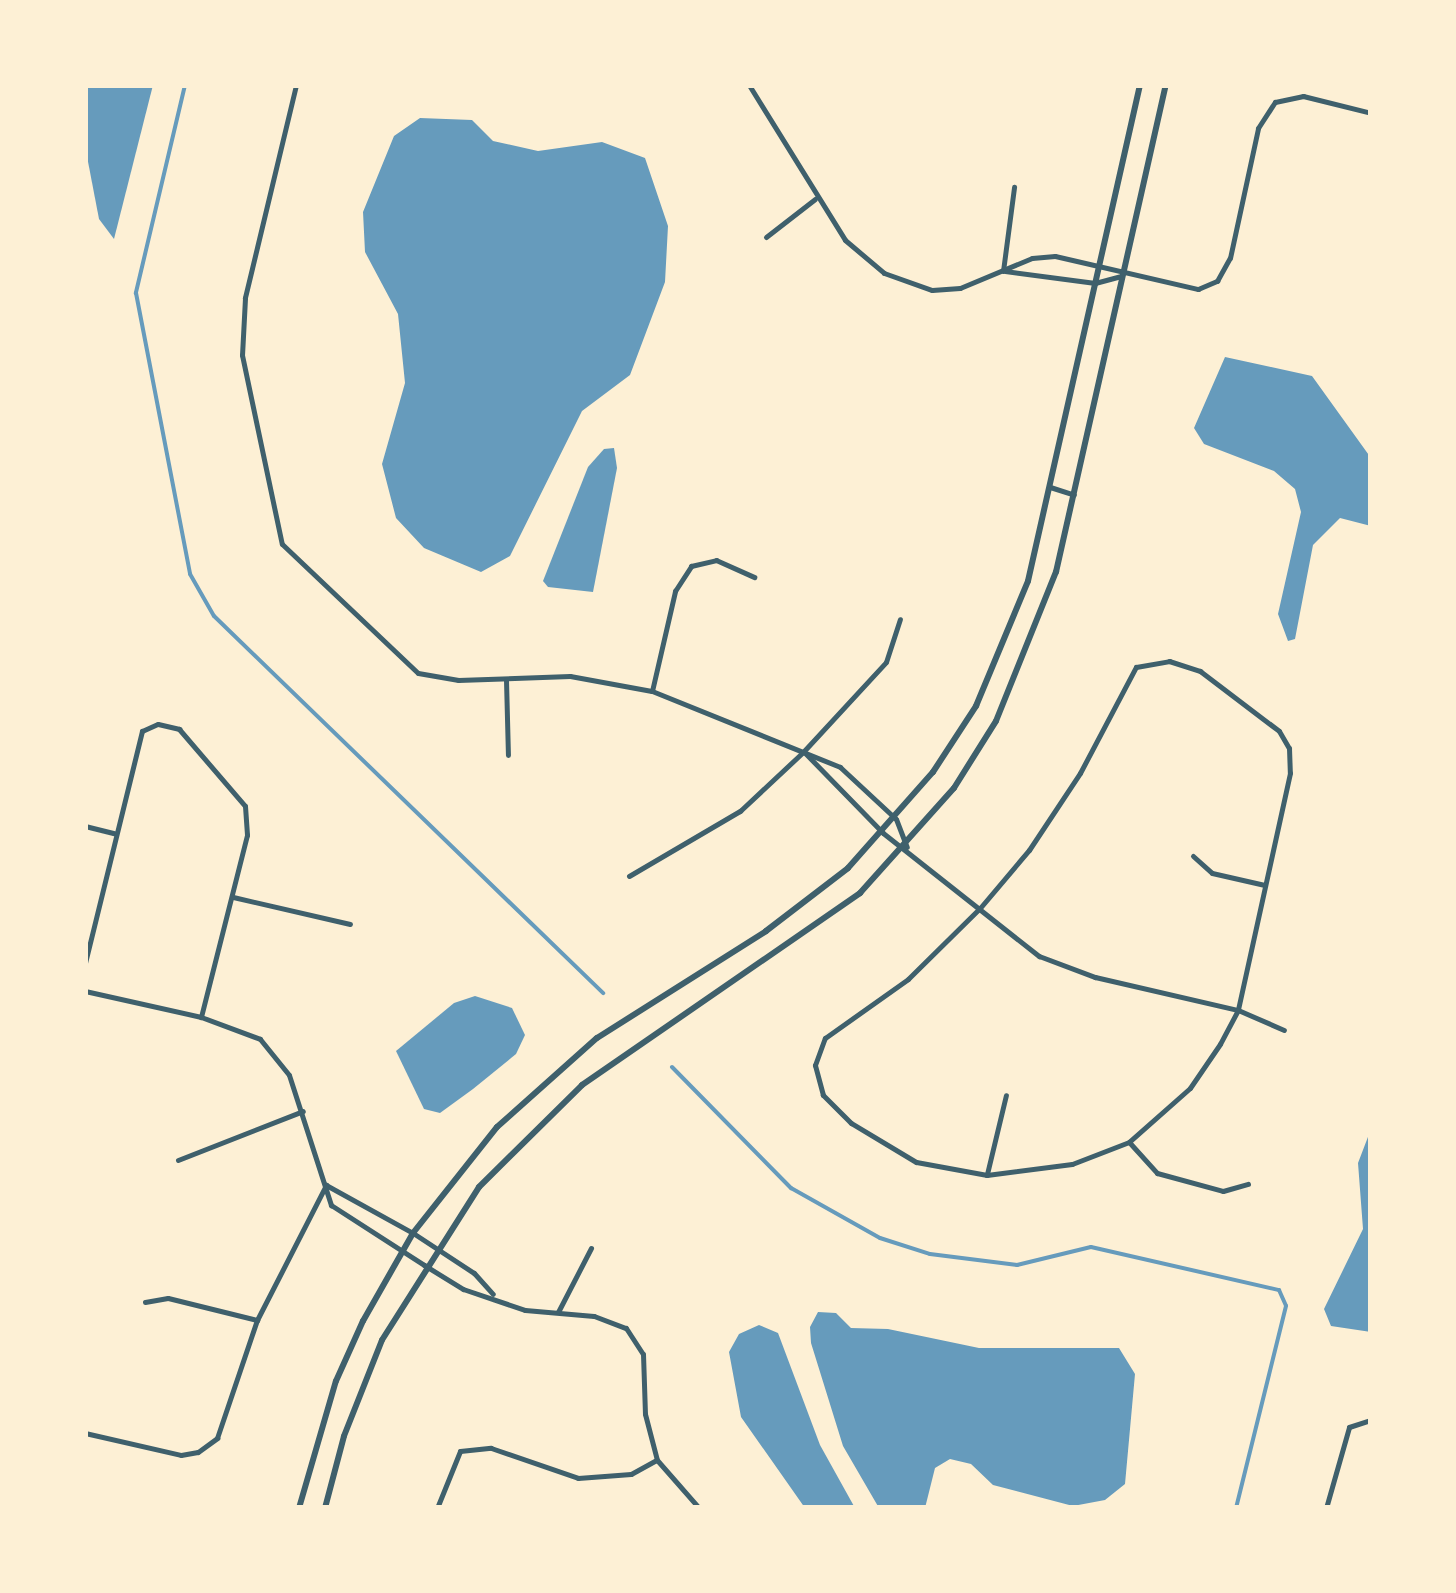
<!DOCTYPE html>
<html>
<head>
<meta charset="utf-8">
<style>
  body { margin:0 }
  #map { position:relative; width:1456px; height:1593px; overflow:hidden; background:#fdf0d5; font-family:Lato,sans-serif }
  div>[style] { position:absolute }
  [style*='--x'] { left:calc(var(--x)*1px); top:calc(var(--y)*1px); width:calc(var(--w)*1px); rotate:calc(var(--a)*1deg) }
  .water>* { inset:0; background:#669bbc }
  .stream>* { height:4px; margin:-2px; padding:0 2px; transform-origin:2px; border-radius:2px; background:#669bbc }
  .minor>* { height:5px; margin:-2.5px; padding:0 2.5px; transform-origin:2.5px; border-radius:2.5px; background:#3f606c }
  .tertiary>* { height:6px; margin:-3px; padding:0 3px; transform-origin:3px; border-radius:3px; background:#3f606c }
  span { translate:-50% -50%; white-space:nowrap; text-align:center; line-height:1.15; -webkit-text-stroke:10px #fdf0d5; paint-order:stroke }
  .frame { position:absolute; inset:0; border:88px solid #fdf0d5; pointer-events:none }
</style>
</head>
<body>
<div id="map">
  <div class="water">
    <i style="clip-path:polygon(85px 85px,153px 85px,114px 239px,99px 219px,85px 146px)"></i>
    <i style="clip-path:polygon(420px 118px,472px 120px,493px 141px,538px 151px,602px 142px,645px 158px,668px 226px,665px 282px,630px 375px,582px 411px,510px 556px,481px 572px,424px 548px,396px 518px,382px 464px,405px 383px,398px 314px,365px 252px,363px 212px,394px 136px)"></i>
    <i style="clip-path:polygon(1225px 357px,1312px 376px,1371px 458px,1371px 526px,1340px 518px,1313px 545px,1295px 639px,1288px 641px,1278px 614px,1301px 512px,1295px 489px,1274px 471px,1204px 444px,1194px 428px)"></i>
    <i style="clip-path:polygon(614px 448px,617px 468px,593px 592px,548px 587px,543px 581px,588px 467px,604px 449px)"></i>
    <i style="clip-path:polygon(475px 996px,512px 1008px,525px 1035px,516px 1054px,473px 1089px,440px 1113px,424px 1109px,396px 1051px,454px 1003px)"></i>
    <i style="clip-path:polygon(1371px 1129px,1371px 1332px,1331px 1326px,1324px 1309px,1363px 1229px,1358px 1163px)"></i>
    <i style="clip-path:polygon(818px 1312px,836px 1313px,851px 1328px,888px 1329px,979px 1348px,1119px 1348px,1135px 1374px,1125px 1484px,1105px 1500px,1073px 1506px,993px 1485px,971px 1464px,950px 1459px,935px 1468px,925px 1508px,879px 1508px,843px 1446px,811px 1343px,810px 1327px)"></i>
    <i style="clip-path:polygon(759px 1325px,778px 1333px,820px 1445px,855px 1508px,805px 1508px,741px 1417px,729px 1352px,739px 1334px)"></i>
  </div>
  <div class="stream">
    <i style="--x:185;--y:85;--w:214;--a:103.3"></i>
    <i style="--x:136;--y:293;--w:286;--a:79.1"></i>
    <i style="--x:190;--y:574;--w:48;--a:60.3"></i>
    <i style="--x:214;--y:616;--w:542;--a:44.1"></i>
    <i style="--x:672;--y:1067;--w:170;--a:45.5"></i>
    <i style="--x:791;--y:1188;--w:102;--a:29.3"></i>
    <i style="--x:880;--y:1238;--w:52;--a:17.7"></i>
    <i style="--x:930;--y:1254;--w:88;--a:7.2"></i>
    <i style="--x:1017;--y:1265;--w:76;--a:-13.7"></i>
    <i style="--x:1091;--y:1247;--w:193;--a:12.9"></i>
    <i style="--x:1279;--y:1290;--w:17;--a:66"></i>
    <i style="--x:1286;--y:1306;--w:208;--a:103.9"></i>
  </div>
  <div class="minor">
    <i style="--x:296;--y:85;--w:219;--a:103.5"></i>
    <i style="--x:245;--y:298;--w:57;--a:93"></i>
    <i style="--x:242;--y:355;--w:193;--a:78.1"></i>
    <i style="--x:282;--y:544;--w:187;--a:43.5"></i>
    <i style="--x:418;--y:673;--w:41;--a:9.9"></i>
    <i style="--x:458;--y:680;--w:112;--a:-2"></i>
    <i style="--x:570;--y:676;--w:83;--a:10.4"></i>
    <i style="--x:652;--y:691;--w:203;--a:22"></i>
    <i style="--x:840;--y:767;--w:76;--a:42.9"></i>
    <i style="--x:896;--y:819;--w:30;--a:69"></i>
    <i style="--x:749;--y:85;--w:182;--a:58.2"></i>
    <i style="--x:845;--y:240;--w:51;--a:40.2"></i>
    <i style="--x:884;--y:273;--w:51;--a:19.5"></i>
    <i style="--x:932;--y:290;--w:28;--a:-4"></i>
    <i style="--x:960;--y:288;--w:78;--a:-22.6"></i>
    <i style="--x:1032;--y:258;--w:23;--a:-5"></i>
    <i style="--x:1055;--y:256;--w:147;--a:13"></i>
    <i style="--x:1198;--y:289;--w:21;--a:-23"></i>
    <i style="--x:1217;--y:281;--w:26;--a:-61"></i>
    <i style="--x:1230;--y:258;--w:133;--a:-77.8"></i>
    <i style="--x:1258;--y:128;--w:31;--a:-57"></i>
    <i style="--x:1275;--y:102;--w:29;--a:-12"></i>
    <i style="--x:1303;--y:96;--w:70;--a:14"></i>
    <i style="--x:766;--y:237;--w:62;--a:-37.8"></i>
    <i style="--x:1003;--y:271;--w:85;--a:-82.5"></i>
    <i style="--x:1005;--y:271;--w:91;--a:7.6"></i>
    <i style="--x:1095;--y:283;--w:28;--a:-15"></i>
    <i style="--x:1050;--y:487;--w:25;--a:18"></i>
    <i style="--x:1169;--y:661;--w:33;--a:18"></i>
    <i style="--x:1200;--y:671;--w:99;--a:37.2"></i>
    <i style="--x:1279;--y:731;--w:20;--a:60"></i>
    <i style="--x:1289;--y:748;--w:25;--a:88"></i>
    <i style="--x:1290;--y:773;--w:243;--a:102.4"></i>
    <i style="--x:1238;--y:1010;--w:38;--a:118"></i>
    <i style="--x:1220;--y:1044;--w:53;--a:124.3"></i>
    <i style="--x:1190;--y:1088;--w:81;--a:138.5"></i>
    <i style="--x:1129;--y:1142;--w:61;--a:158.9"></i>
    <i style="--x:1072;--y:1164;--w:86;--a:172.6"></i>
    <i style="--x:987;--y:1175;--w:72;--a:-169.6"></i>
    <i style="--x:916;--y:1162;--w:76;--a:-149"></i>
    <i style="--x:851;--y:1123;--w:40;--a:-135"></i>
    <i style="--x:823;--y:1095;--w:31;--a:-105"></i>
    <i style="--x:815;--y:1065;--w:29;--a:-70"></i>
    <i style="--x:825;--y:1038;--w:102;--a:-35.4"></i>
    <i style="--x:908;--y:979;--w:101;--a:-44.6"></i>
    <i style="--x:980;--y:908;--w:76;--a:-49.8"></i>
    <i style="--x:1029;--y:850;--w:92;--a:-56.5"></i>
    <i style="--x:1080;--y:773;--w:120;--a:-62.2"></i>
    <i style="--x:1136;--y:667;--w:34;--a:-10"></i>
    <i style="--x:506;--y:680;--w:75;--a:88.5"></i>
    <i style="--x:652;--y:691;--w:103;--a:-77"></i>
    <i style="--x:675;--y:591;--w:30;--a:-57"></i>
    <i style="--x:691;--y:566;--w:26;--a:-13"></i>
    <i style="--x:716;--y:560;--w:42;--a:24.1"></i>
    <i style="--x:806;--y:754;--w:110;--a:45.7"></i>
    <i style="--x:883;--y:833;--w:199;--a:38.3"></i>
    <i style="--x:1039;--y:956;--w:60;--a:20.6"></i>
    <i style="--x:1095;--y:977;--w:147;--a:13"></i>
    <i style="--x:1238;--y:1010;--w:50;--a:23.5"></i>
    <i style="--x:85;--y:826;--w:30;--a:14"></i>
    <i style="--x:1193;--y:856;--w:25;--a:42"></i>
    <i style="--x:1212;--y:873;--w:54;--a:12.8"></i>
    <i style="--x:629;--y:876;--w:129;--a:-30.4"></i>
    <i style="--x:740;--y:811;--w:86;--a:-43.1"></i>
    <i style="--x:803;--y:752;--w:122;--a:-47.3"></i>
    <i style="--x:886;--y:662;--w:45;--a:-72"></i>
    <i style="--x:233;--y:897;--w:120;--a:13"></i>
    <i style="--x:85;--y:963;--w:239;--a:-76.2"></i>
    <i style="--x:142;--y:731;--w:17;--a:-24"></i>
    <i style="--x:158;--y:724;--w:22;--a:13"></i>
    <i style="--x:179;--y:729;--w:101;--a:49.4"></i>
    <i style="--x:245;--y:806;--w:29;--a:86"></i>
    <i style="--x:247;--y:835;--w:188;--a:104.2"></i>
    <i style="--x:85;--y:991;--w:119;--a:12.6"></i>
    <i style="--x:201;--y:1017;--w:63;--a:20.4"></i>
    <i style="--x:260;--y:1039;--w:46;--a:51.1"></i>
    <i style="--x:289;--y:1075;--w:137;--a:72.1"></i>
    <i style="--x:331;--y:1205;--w:111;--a:32.8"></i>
    <i style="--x:424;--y:1265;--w:46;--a:31.6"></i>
    <i style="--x:463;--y:1289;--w:65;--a:18.7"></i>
    <i style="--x:525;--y:1310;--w:69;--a:5"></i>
    <i style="--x:594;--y:1316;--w:34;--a:21"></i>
    <i style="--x:626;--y:1328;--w:31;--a:57"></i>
    <i style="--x:643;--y:1354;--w:60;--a:88.1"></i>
    <i style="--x:645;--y:1414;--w:48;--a:75.4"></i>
    <i style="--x:657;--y:1460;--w:64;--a:48.8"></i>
    <i style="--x:1129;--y:1142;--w:42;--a:47.9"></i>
    <i style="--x:1157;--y:1173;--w:68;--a:15.3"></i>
    <i style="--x:1223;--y:1191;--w:26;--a:-16"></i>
    <i style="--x:178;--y:1160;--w:134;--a:-21.4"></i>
    <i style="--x:987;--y:1174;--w:81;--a:-76.5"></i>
    <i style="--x:326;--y:1185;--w:99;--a:28.9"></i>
    <i style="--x:413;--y:1233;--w:73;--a:33.3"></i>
    <i style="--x:474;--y:1273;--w:28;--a:48"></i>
    <i style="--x:145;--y:1302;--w:23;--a:-10"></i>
    <i style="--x:168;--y:1298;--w:92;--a:13.9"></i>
    <i style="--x:558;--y:1312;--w:72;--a:-62.7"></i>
    <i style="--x:85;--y:1433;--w:98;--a:12.9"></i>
    <i style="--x:181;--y:1455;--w:17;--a:-10"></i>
    <i style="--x:198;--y:1452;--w:24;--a:-36"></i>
    <i style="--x:217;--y:1438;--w:125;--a:-71.3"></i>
    <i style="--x:257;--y:1320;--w:152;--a:-62.9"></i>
    <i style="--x:437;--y:1508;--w:61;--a:-68"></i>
    <i style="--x:460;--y:1451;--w:31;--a:-6"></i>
    <i style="--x:491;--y:1448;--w:92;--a:19"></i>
    <i style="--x:578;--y:1478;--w:53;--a:-4.3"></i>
    <i style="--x:631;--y:1474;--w:29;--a:-29"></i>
    <i style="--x:1326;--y:1508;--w:84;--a:-74.1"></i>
    <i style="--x:1349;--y:1427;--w:23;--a:-18"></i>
  </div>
  <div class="tertiary">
    <i style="--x:299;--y:1508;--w:132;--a:-73.8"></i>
    <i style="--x:336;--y:1381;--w:66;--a:-65.8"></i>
    <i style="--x:363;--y:1321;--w:101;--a:-60.4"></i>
    <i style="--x:413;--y:1233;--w:135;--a:-51.6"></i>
    <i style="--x:497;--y:1127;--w:134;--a:-41.7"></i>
    <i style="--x:597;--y:1038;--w:200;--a:-32.3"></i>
    <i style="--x:766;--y:931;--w:103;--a:-37.5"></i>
    <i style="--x:848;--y:868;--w:128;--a:-48.5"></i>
    <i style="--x:933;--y:772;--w:79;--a:-56.9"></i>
    <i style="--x:976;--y:706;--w:135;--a:-67.4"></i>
    <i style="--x:1028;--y:581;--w:508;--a:-77.28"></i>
    <i style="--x:325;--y:1508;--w:74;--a:-75.2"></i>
    <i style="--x:344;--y:1436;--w:103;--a:-68.4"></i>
    <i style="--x:382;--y:1340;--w:181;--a:-57.6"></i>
    <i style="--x:479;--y:1187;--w:145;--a:-44.7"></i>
    <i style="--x:582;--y:1085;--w:338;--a:-34.6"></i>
    <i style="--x:860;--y:893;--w:141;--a:-48.2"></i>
    <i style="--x:954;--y:788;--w:79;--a:-57.9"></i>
    <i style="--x:996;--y:721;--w:161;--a:-68.1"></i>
    <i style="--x:1056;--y:572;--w:499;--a:-77.3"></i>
  </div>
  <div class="frame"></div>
</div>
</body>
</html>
